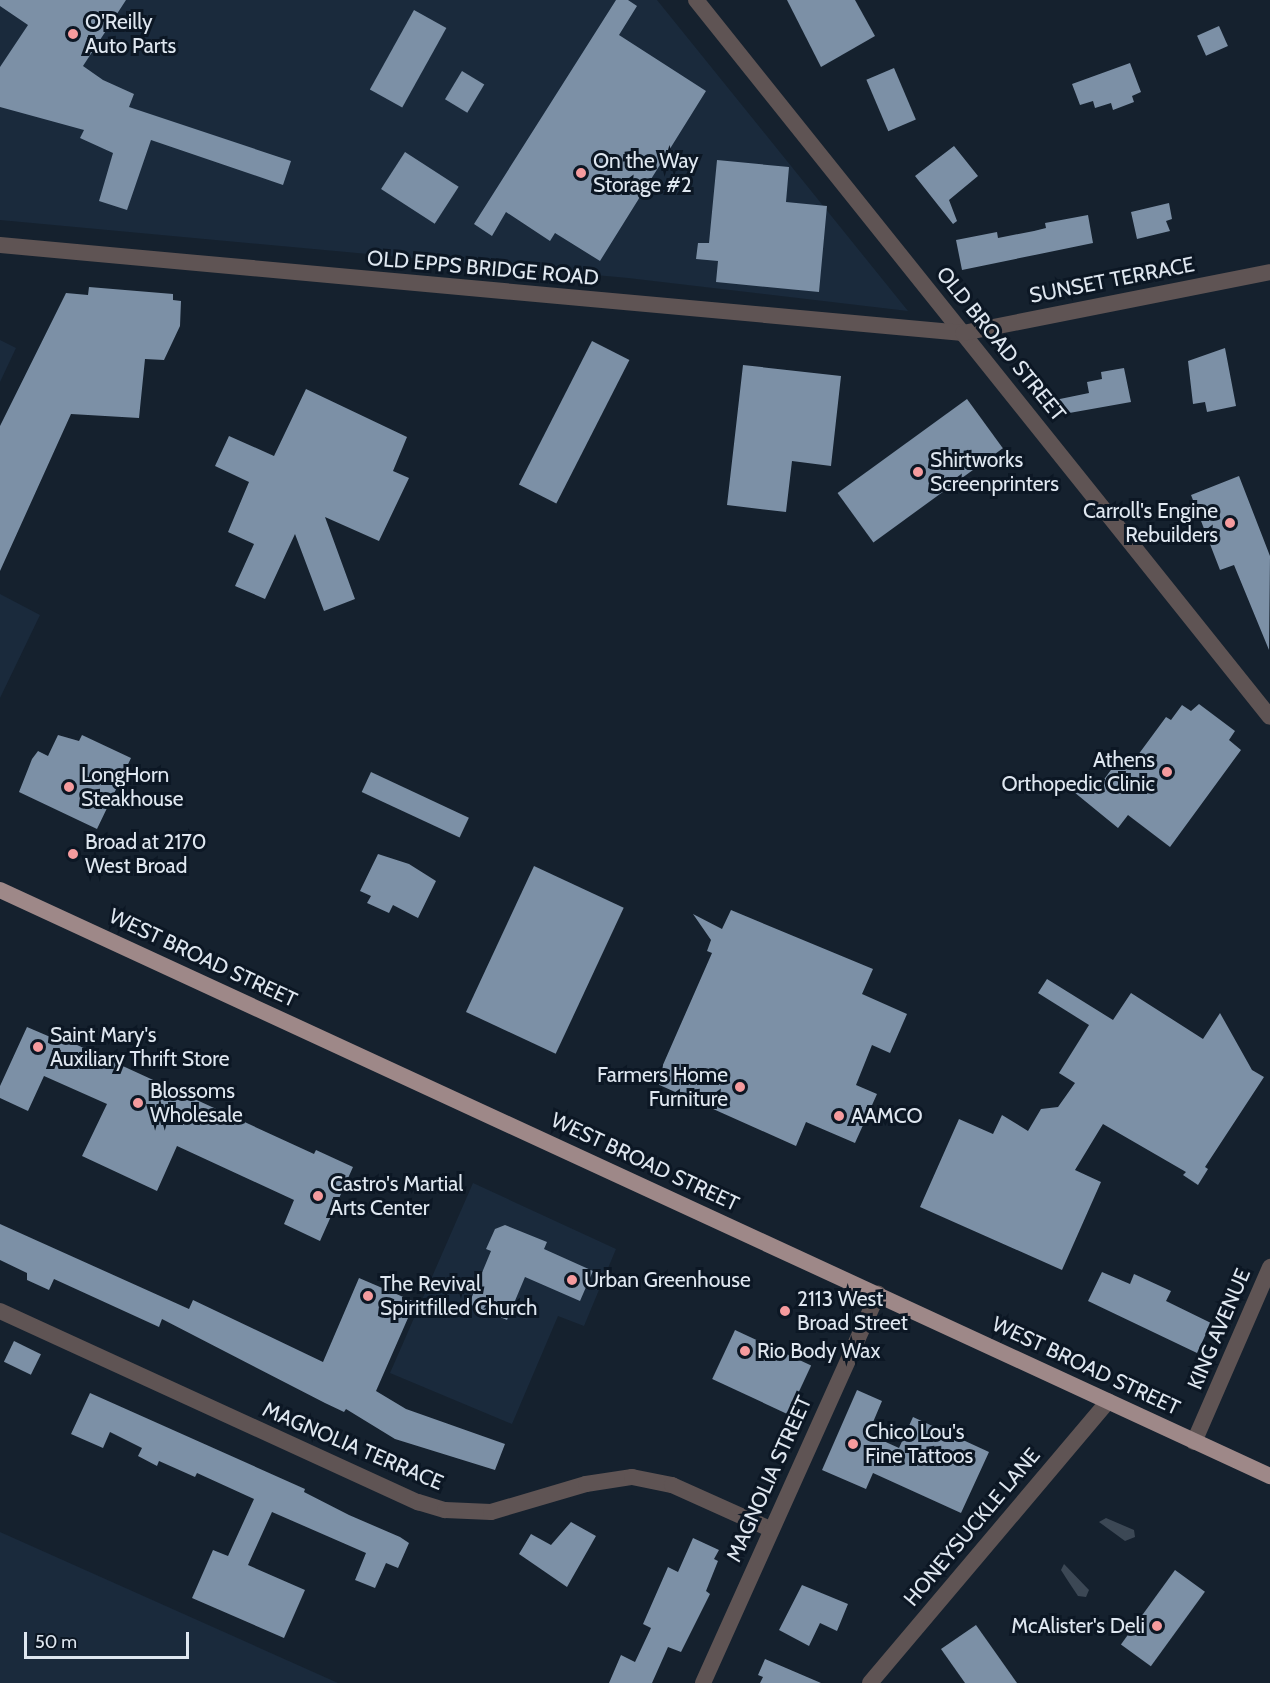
<!DOCTYPE html>
<html>
<head>
<meta charset="utf-8">
<style>
  body { margin:0 }
  #map { position:relative; width:1270px; height:1683px; overflow:hidden; background:#15212e; font-family:Cabin,sans-serif }
  div>[style] { position:absolute }
  [style*='--x'] { left:calc(var(--x)*1px); top:calc(var(--y)*1px); width:calc(var(--w)*1px); rotate:calc(var(--a)*1deg) }
  .built>* { inset:0; background:#1a2a3c }
  .green>* { inset:0; background:#3c4855 }
  .building>* { inset:0; background:#7c90a6; transform-origin:0 0 }
  .minor>* { height:16px; margin:-8px; padding:0 8px; transform-origin:8px; border-radius:8px; background:#5f5454 }
  .tertiary>* { height:16px; margin:-8px; padding:0 8px; transform-origin:8px; border-radius:8px; background:#5f5454 }
  .primary>* { height:16px; margin:-8px; padding:0 8px; transform-origin:8px; border-radius:8px; background:#9e8888 }
  .dots>* { width:16px; height:16px; translate:-50% -50%; box-sizing:border-box; border:3px solid #0c1724; border-radius:50% }
  span { translate:-50% -50%; white-space:nowrap; text-align:center; line-height:1.15; -webkit-text-stroke:6px #0c1724; paint-order:stroke }
  .poi-label { font-size:21px; color:#dfe7f0 }
  .left { translate:0 -50%; text-align:left }
  .right { translate:-100% -50%; text-align:right }
  .street-label { font-size:21px; color:#dfe7f0 }
  .scale { position:absolute; left:24px; top:1632px; width:165px; height:27px; box-sizing:border-box; border:3px solid #dfe7f0; border-top:0; padding-left:8px; font-size:18px; line-height:21px; white-space:nowrap; color:#dfe7f0; -webkit-text-stroke:4px #0c1724; paint-order:stroke }
</style>
</head>
<body>
<div id="map">
  <div class="built">
    <i style="clip-path:polygon(0 0,657px 0,908px 311px,628px 278px,0 220px)"></i>
    <i style="clip-path:polygon(0 340px,16px 348px,0 382px)"></i>
    <i style="clip-path:polygon(0 594px,40px 615px,0 698px)"></i>
    <i style="clip-path:polygon(473px 1183px,616px 1249px,584px 1326px,558px 1316px,512px 1424px,390px 1373px)"></i>
    <i style="clip-path:polygon(0 1532px,338px 1683px,0 1683px)"></i>
  </div>
  <div class="green">
    <i style="clip-path:polygon(1106px 1518px,1134px 1530px,1135px 1537px,1125px 1541px,1099px 1522px)"></i>
    <i style="clip-path:polygon(1064px 1564px,1089px 1590px,1086px 1597px,1078px 1596px,1068px 1581px,1061px 1570px)"></i>
  </div>
  <div class="building">
    <i style="clip-path:polygon(0 0,126px 0,83px 66px,103px 80px,134px 94px,129px 107px,291px 161px,283px 185px,151px 140px,127px 210px,99px 201px,113px 153px,80px 138px,84px 130px,0 107px,0 67px,28px 25px,0 6px)"></i>
    <i style="clip-path:polygon(616px 0,628px 0,637px 6px,619px 35px,706px 91px,600px 261px,555px 233px,550px 241px,506px 212px,492px 236px,474px 224px)"></i>
    <i style="clip-path:polygon(787px 0,855px 0,875px 36px,821px 67px)"></i>
    <i style="left:414px;top:10px;width:37px;height:91px;rotate:29deg"></i>
    <i style="left:1219px;top:26px;width:22px;height:24px;rotate:66deg"></i>
    <i style="clip-path:polygon(1130px 63px,1141px 92px,1132px 96px,1134px 102px,1113px 110px,1111px 103px,1095px 108px,1093px 101px,1080px 105px,1072px 84px)"></i>
    <i style="left:894px;top:68px;width:56px;height:30px;rotate:67deg"></i>
    <i style="left:462px;top:71px;width:26px;height:33px;rotate:31deg"></i>
    <i style="clip-path:polygon(954px 146px,978px 176px,949px 200px,957px 221px,953px 224px,915px 176px)"></i>
    <i style="left:405px;top:152px;width:64px;height:44px;rotate:33deg"></i>
    <i style="clip-path:polygon(717px 160px,789px 167px,786px 202px,827px 206px,819px 292px,716px 282px,718px 261px,696px 259px,698px 243px,709px 243px)"></i>
    <i style="clip-path:polygon(1169px 203px,1172px 219px,1166px 221px,1170px 231px,1137px 239px,1131px 212px)"></i>
    <i style="clip-path:polygon(1088px 215px,1093px 243px,962px 270px,956px 240px,997px 232px,998px 238px,1034px 231px,1046px 228px,1045px 223px)"></i>
    <i style="clip-path:polygon(89px 287px,173px 294px,173px 300px,181px 301px,180px 326px,164px 360px,145px 359px,139px 418px,71px 414px,0 571px,0 426px,66px 293px,88px 295px)"></i>
    <i style="left:592px;top:341px;width:42px;height:161px;rotate:27deg"></i>
    <i style="clip-path:polygon(1225px 348px,1236px 406px,1207px 412px,1205px 402px,1193px 404px,1188px 361px)"></i>
    <i style="clip-path:polygon(743px 365px,841px 376px,831px 466px,792px 461px,786px 512px,727px 505px)"></i>
    <i style="clip-path:polygon(1124px 368px,1131px 402px,1058px 415px,1055px 400px,1089px 393px,1087px 382px,1102px 379px,1101px 372px)"></i>
    <i style="clip-path:polygon(306px 389px,407px 437px,393px 471px,409px 478px,379px 541px,325px 517px,355px 599px,324px 611px,295px 534px,265px 599px,235px 586px,254px 544px,228px 532px,249px 482px,215px 466px,229px 436px,274px 456px)"></i>
    <i style="left:967px;top:399px;width:61px;height:160px;rotate:54deg"></i>
    <i style="clip-path:polygon(1239px 476px,1270px 556px,1269px 650px,1234px 565px,1220px 570px,1191px 495px)"></i>
    <i style="clip-path:polygon(1199px 704px,1235px 731px,1229px 740px,1241px 750px,1170px 847px,1128px 815px,1118px 828px,1074px 792px,1083px 778px,1097px 789px,1119px 759px,1138px 755px,1166px 717px,1171px 720px,1182px 705px,1191px 711px)"></i>
    <i style="clip-path:polygon(58px 735px,79px 741px,82px 735px,131px 758px,97px 829px,19px 792px,32px 759px,38px 751px,48px 756px)"></i>
    <i style="left:371px;top:772px;width:108px;height:22px;rotate:25deg"></i>
    <i style="clip-path:polygon(378px 854px,409px 864px,436px 881px,418px 918px,393px 905px,389px 913px,367px 903px,371px 896px,360px 891px)"></i>
    <i style="left:534px;top:866px;width:99px;height:161px;rotate:25deg"></i>
    <i style="clip-path:polygon(731px 910px,873px 969px,862px 994px,907px 1014px,890px 1053px,872px 1045px,856px 1085px,877px 1094px,855px 1143px,806px 1122px,796px 1146px,655px 1083px,712px 953px,707px 951px,711px 940px,693px 914px,722px 929px)"></i>
    <i style="clip-path:polygon(1047px 979px,1113px 1020px,1131px 993px,1203px 1039px,1220px 1013px,1252px 1070px,1264px 1077px,1205px 1167px,1208px 1169px,1198px 1185px,1183px 1175px,1186px 1172px,1103px 1124px,1075px 1170px,1101px 1182px,1062px 1270px,920px 1207px,959px 1119px,993px 1134px,1002px 1115px,1028px 1131px,1041px 1109px,1058px 1107px,1075px 1083px,1059px 1073px,1089px 1025px,1038px 993px)"></i>
    <i style="clip-path:polygon(27px 1027px,62px 1042px,64px 1039px,314px 1154px,316px 1150px,353px 1167px,320px 1241px,284px 1224px,294px 1200px,177px 1146px,157px 1191px,82px 1156px,107px 1104px,44px 1076px,28px 1111px,0 1098px,0 1086px)"></i>
    <i style="clip-path:polygon(0 1224px,189px 1309px,193px 1300px,323px 1362px,359px 1278px,415px 1302px,376px 1391px,406px 1409px,505px 1444px,495px 1470px,395px 1439px,346px 1409px,344px 1412px,325px 1403px,162px 1319px,159px 1327px,54px 1279px,49px 1290px,27px 1280px,27px 1273px,0 1260px)"></i>
    <i style="clip-path:polygon(505px 1225px,547px 1242px,544px 1249px,593px 1271px,580px 1301px,525px 1277px,507px 1320px,469px 1304px,491px 1251px,486px 1249px,495px 1229px)"></i>
    <i style="clip-path:polygon(1102px 1272px,1130px 1284px,1134px 1274px,1171px 1291px,1166px 1301px,1211px 1323px,1197px 1353px,1088px 1301px)"></i>
    <i style="left:735px;top:1330px;width:84px;height:54px;rotate:25deg"></i>
    <i style="left:14px;top:1341px;width:30px;height:23px;rotate:26deg"></i>
    <i style="clip-path:polygon(857px 1390px,882px 1401px,868px 1434px,899px 1448px,913px 1417px,989px 1452px,961px 1513px,873px 1473px,866px 1489px,822px 1470px)"></i>
    <i style="clip-path:polygon(90px 1393px,305px 1489px,304px 1492px,349px 1515px,400px 1537px,409px 1543px,398px 1568px,386px 1563px,375px 1588px,355px 1580px,366px 1553px,272px 1512px,248px 1565px,305px 1590px,284px 1638px,192px 1598px,213px 1550px,228px 1556px,254px 1499px,197px 1473px,195px 1477px,159px 1461px,157px 1466px,138px 1456px,142px 1448px,110px 1432px,103px 1448px,71px 1434px)"></i>
    <i style="clip-path:polygon(571px 1522px,596px 1536px,567px 1587px,519px 1554px,531px 1534px,551px 1545px)"></i>
    <i style="clip-path:polygon(693px 1538px,719px 1550px,714px 1559px,718px 1561px,706px 1591px,710px 1594px,681px 1652px,668px 1647px,652px 1683px,609px 1683px,621px 1655px,635px 1662px,651px 1628px,643px 1624px,668px 1567px,678px 1572px)"></i>
    <i style="left:1175px;top:1570px;width:37px;height:92px;rotate:36deg"></i>
    <i style="clip-path:polygon(802px 1585px,848px 1604px,837px 1631px,820px 1623px,809px 1646px,779px 1630px)"></i>
    <i style="clip-path:polygon(976px 1625px,1017px 1683px,965px 1683px,941px 1649px)"></i>
    <i style="clip-path:polygon(765px 1659px,821px 1683px,760px 1683px,763px 1677px,758px 1675px)"></i>
  </div>
  <div class="minor">
    <i style="--x:696;--y:0;--w:918;--a:51.32"></i>
    <i style="--x:0;--y:245;--w:967;--a:5.22"></i>
    <i style="--x:963;--y:333;--w:313;--a:-11.2"></i>
    <i style="--x:0;--y:1311;--w:460;--a:24.6"></i>
    <i style="--x:418;--y:1502;--w:28;--a:17"></i>
    <i style="--x:445;--y:1510;--w:46;--a:2.5"></i>
    <i style="--x:491;--y:1512;--w:99;--a:-16.4"></i>
    <i style="--x:586;--y:1484;--w:47;--a:-8.7"></i>
    <i style="--x:632;--y:1477;--w:41;--a:11.3"></i>
    <i style="--x:672;--y:1485;--w:107;--a:24.2"></i>
    <i style="--x:703;--y:1683;--w:427;--a:-65.8"></i>
    <i style="--x:870;--y:1683;--w:369;--a:-49.8"></i>
  </div>
  <div class="tertiary">
    <i style="--x:1194;--y:1442;--w:191;--a:-66.5"></i>
  </div>
  <div class="primary">
    <i style="--x:0;--y:890;--w:1399;--a:24.77"></i>
  </div>
  <div class="dots">
    <i style="left:73px;top:34px;background:#f59b9e"></i>
    <i style="left:581px;top:173px;background:#f59b9e"></i>
    <i style="left:918px;top:472px;background:#f59b9e"></i>
    <i style="left:1230px;top:523px;background:#f59b9e"></i>
    <i style="left:1167px;top:772px;background:#f59b9e"></i>
    <i style="left:69px;top:787px;background:#f59b9e"></i>
    <i style="left:73px;top:854px;background:#f59b9e"></i>
    <i style="left:38px;top:1047px;background:#f59b9e"></i>
    <i style="left:740px;top:1087px;background:#f59b9e"></i>
    <i style="left:138px;top:1103px;background:#f59b9e"></i>
    <i style="left:839px;top:1116px;background:#f59b9e"></i>
    <i style="left:318px;top:1196px;background:#f59b9e"></i>
    <i style="left:572px;top:1280px;background:#f59b9e"></i>
    <i style="left:368px;top:1296px;background:#f59b9e"></i>
    <i style="left:785px;top:1311px;background:#f59b9e"></i>
    <i style="left:745px;top:1351px;background:#f59b9e"></i>
    <i style="left:853px;top:1444px;background:#f59b9e"></i>
    <i style="left:1157px;top:1626px;background:#f59b9e"></i>
  </div>
  <div class="poi-label">
    <span class="left" style="left:85px;top:34px">O'Reilly<br>Auto Parts</span>
    <span class="left" style="left:593px;top:173px">On the Way<br>Storage #2</span>
    <span class="left" style="left:930px;top:472px">Shirtworks<br>Screenprinters</span>
    <span class="right" style="left:1218px;top:523px">Carroll's Engine<br>Rebuilders</span>
    <span class="right" style="left:1155px;top:772px">Athens<br>Orthopedic Clinic</span>
    <span class="left" style="left:81px;top:787px">LongHorn<br>Steakhouse</span>
    <span class="left" style="left:85px;top:854px">Broad at 2170<br>West Broad</span>
    <span class="left" style="left:50px;top:1047px">Saint Mary's<br>Auxiliary Thrift Store</span>
    <span class="right" style="left:728px;top:1087px">Farmers Home<br>Furniture</span>
    <span class="left" style="left:150px;top:1103px">Blossoms<br>Wholesale</span>
    <span class="left" style="left:851px;top:1116px">AAMCO</span>
    <span class="left" style="left:330px;top:1196px">Castro's Martial<br>Arts Center</span>
    <span class="left" style="left:584px;top:1280px">Urban Greenhouse</span>
    <span class="left" style="left:380px;top:1296px">The Revival<br>Spiritfilled Church</span>
    <span class="left" style="left:797px;top:1311px">2113 West<br>Broad Street</span>
    <span class="left" style="left:757px;top:1351px">Rio Body Wax</span>
    <span class="left" style="left:865px;top:1444px">Chico Lou's<br>Fine Tattoos</span>
    <span class="right" style="left:1145px;top:1626px">McAlister's Deli</span>
  </div>
  <div class="street-label">
    <span style="left:483px;top:268px;rotate:5deg">OLD EPPS BRIDGE ROAD</span>
    <span style="left:1112px;top:280px;rotate:-11deg">SUNSET TERRACE</span>
    <span style="left:1001px;top:344px;rotate:51deg">OLD BROAD STREET</span>
    <span style="left:203px;top:958px;rotate:25deg">WEST BROAD STREET</span>
    <span style="left:645px;top:1162px;rotate:25deg">WEST BROAD STREET</span>
    <span style="left:1219px;top:1329px;rotate:-67deg">KING AVENUE</span>
    <span style="left:1086px;top:1366px;rotate:25deg">WEST BROAD STREET</span>
    <span style="left:353px;top:1446px;rotate:23deg">MAGNOLIA TERRACE</span>
    <span style="left:769px;top:1479px;rotate:-66deg">MAGNOLIA STREET</span>
    <span style="left:972px;top:1527px;rotate:-50deg">HONEYSUCKLE LANE</span>
  </div>
  <div class="scale">50 m</div>
</div>
</body>
</html>
